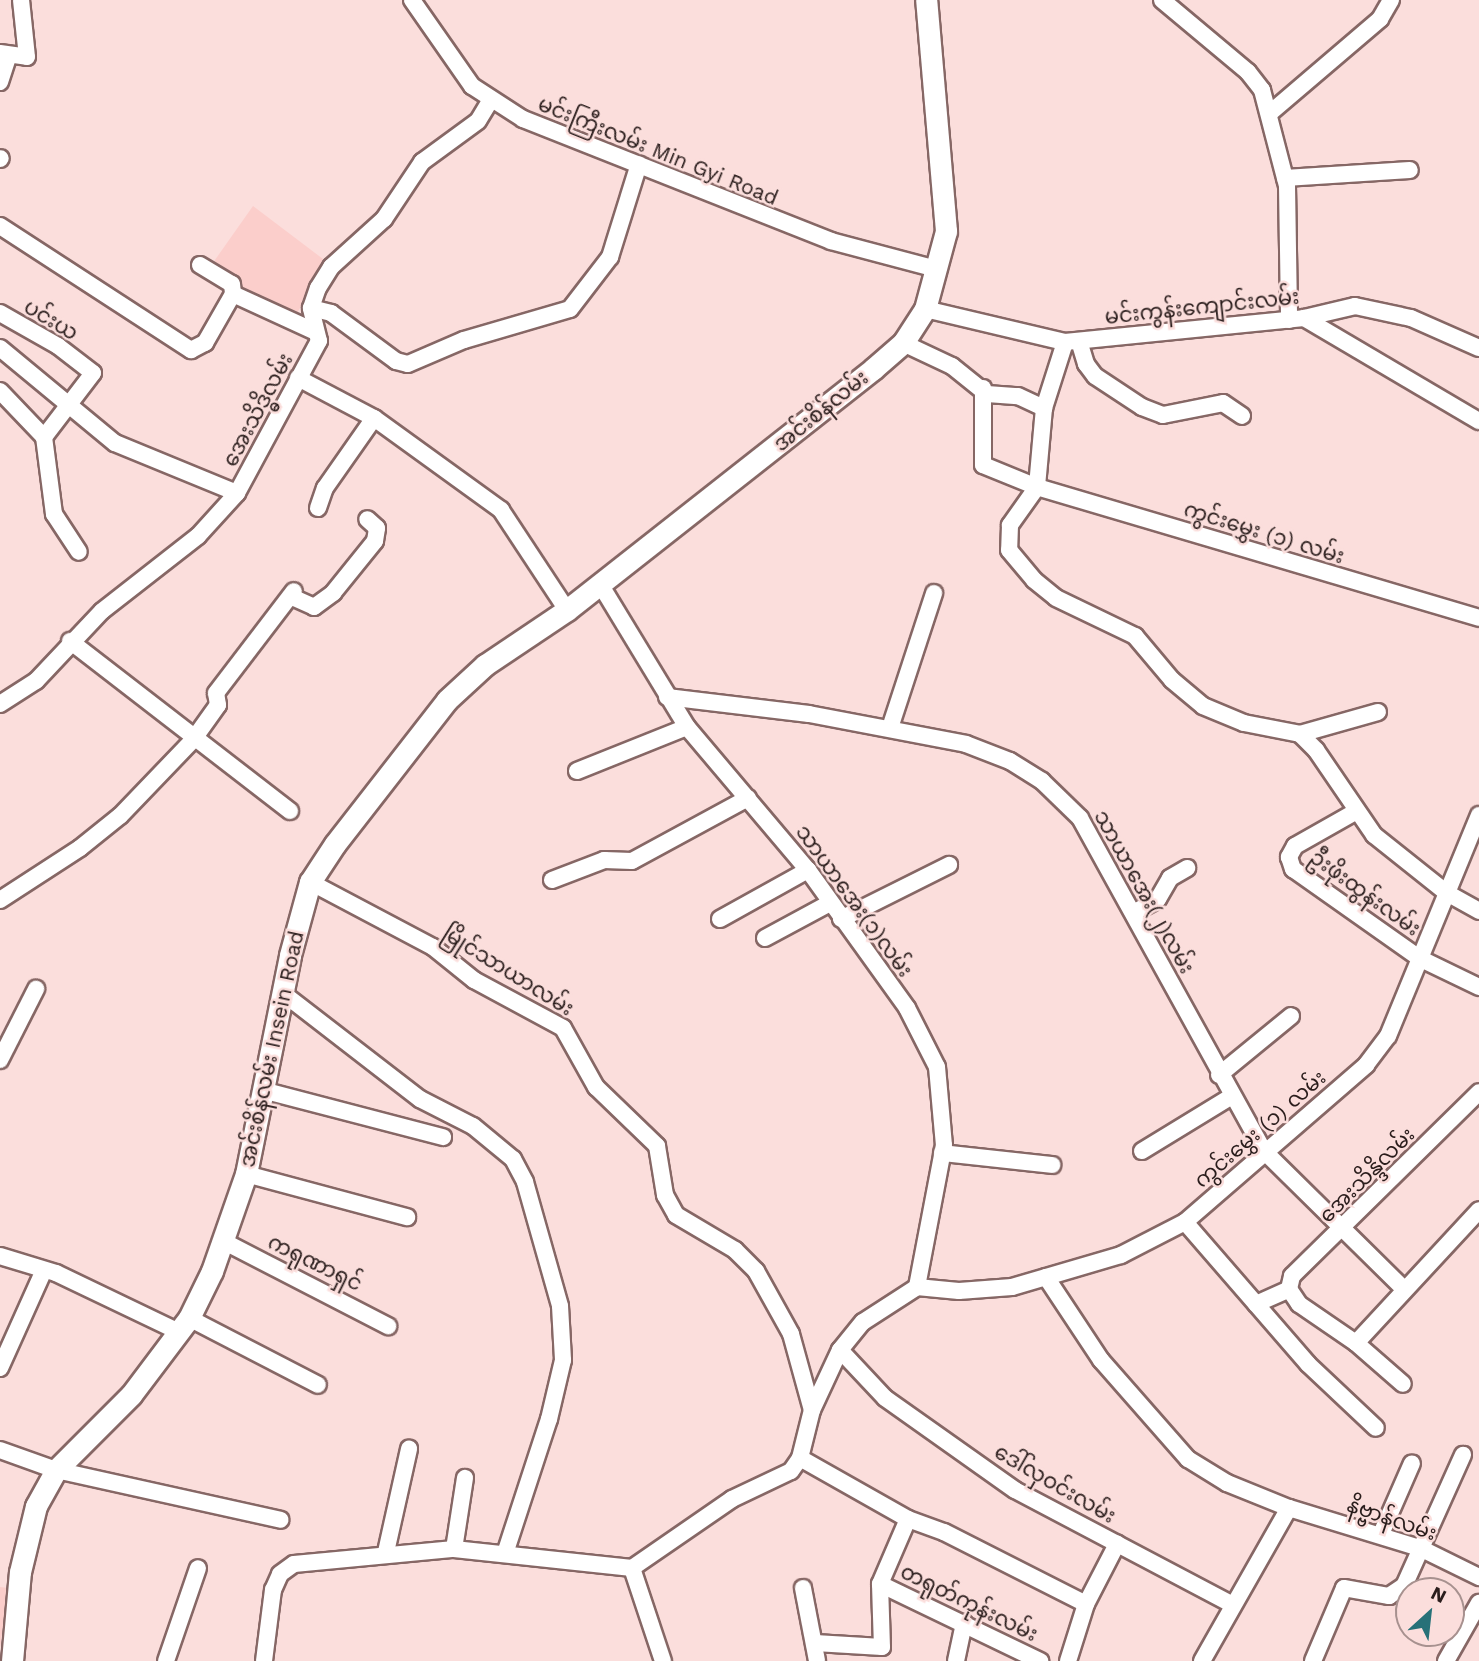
<!DOCTYPE html>
<html>
<head>
<meta charset="utf-8">
<style>
  body { margin:0 }
  #map { position:relative; width:1479px; height:1661px; overflow:hidden; background:#fbdedc; font-family:"Work Sans","Noto Sans Myanmar",sans-serif }
  div>[style] { position:absolute }
  [style*='--x'] { left:calc(var(--x)*1px); top:calc(var(--y)*1px); width:calc(var(--w)*1px); rotate:calc(var(--a)*1deg) }
  .built>* { inset:0; background:#fbcecb }
  .roads { filter:drop-shadow(2px 0 #866765) drop-shadow(-2px 0 #866765) drop-shadow(0 2px #866765) drop-shadow(0 -2px #866765) }
  .minor>* { height:16px; margin:-8px; padding:0 8px; transform-origin:8px; border-radius:8px; background:#fff }
  .major>* { height:21px; margin:-10.5px; padding:0 10.5px; transform-origin:10.5px; border-radius:10.5px; background:#fff }
  span { translate:-50% -50%; white-space:nowrap; text-align:center; line-height:1.15; -webkit-text-stroke:5px #fbdedc; paint-order:stroke }
  .street-label { font-size:21px; color:#2a1d1c }
  .north { position:absolute; left:1395px; top:1577px; width:70px; height:70px; box-sizing:border-box; background:#fbdedc; border:2px solid #a7918f; border-radius:50%; rotate:27deg; font-size:19px; font-weight:700; line-height:28px; text-align:center; color:#2a1d1c }
  .north::after { content:''; display:block; margin:auto; width:24px; height:32px; background:#277178; clip-path:polygon(50% 0,100% 100%,50% 72%,0 100%) }
</style>
</head>
<body>
<div id="map">
  <div class="built">
    <i style="clip-path:polygon(253px 206px,327px 262px,293px 320px,210px 267px)"></i>
    <i style="clip-path:polygon(0 1587px,8px 1588px,0 1649px)"></i>
  </div>
  <div class="roads">
    <div class="minor">
      <i style="--x:412;--y:0;--w:105;--a:55.1"></i>
      <i style="--x:472;--y:86;--w:61;--a:32.9"></i>
      <i style="--x:523;--y:119;--w:331;--a:21.6"></i>
      <i style="--x:831;--y:241;--w:109;--a:14.9"></i>
      <i style="--x:1162;--y:0;--w:112;--a:39.9"></i>
      <i style="--x:1248;--y:72;--w:23;--a:52"></i>
      <i style="--x:1262;--y:90;--w:99;--a:75.4"></i>
      <i style="--x:1287;--y:186;--w:134;--a:89.1"></i>
      <i style="--x:0;--y:53;--w:27;--a:8"></i>
      <i style="--x:27;--y:57;--w:57;--a:-96"></i>
      <i style="--x:0;--y:82;--w:26;--a:-72"></i>
      <i style="--x:1270;--y:113;--w:145;--a:-40.5"></i>
      <i style="--x:1380;--y:19;--w:22;--a:-60"></i>
      <i style="--x:0;--y:159;--w:1;--a:-45"></i>
      <i style="--x:1285;--y:178;--w:125;--a:-3.7"></i>
      <i style="--x:0;--y:226;--w:228;--a:33"></i>
      <i style="--x:191;--y:350;--w:16;--a:-27"></i>
      <i style="--x:205;--y:343;--w:56;--a:-60.3"></i>
      <i style="--x:233;--y:294;--w:91;--a:24.6"></i>
      <i style="--x:200;--y:265;--w:37;--a:31"></i>
      <i style="--x:232;--y:284;--w:10;--a:84"></i>
      <i style="--x:311;--y:308;--w:21;--a:14"></i>
      <i style="--x:331;--y:313;--w:81;--a:36.4"></i>
      <i style="--x:396;--y:361;--w:12;--a:14"></i>
      <i style="--x:408;--y:364;--w:61;--a:-23.2"></i>
      <i style="--x:464;--y:340;--w:110;--a:-16.3"></i>
      <i style="--x:570;--y:309;--w:66;--a:-52.4"></i>
      <i style="--x:610;--y:257;--w:97;--a:-72.7"></i>
      <i style="--x:925;--y:309;--w:144;--a:13.3"></i>
      <i style="--x:1065;--y:342;--w:240;--a:-5.7"></i>
      <i style="--x:1304;--y:318;--w:52;--a:-13.2"></i>
      <i style="--x:1355;--y:306;--w:57;--a:12.1"></i>
      <i style="--x:1411;--y:318;--w:74;--a:23.8"></i>
      <i style="--x:0;--y:313;--w:67;--a:29.6"></i>
      <i style="--x:58;--y:346;--w:44;--a:37.6"></i>
      <i style="--x:93;--y:373;--w:81;--a:127.4"></i>
      <i style="--x:1304;--y:318;--w:203;--a:30.5"></i>
      <i style="--x:1079;--y:341;--w:24;--a:73"></i>
      <i style="--x:1086;--y:364;--w:15;--a:53"></i>
      <i style="--x:1095;--y:376;--w:56;--a:33.4"></i>
      <i style="--x:1142;--y:407;--w:22;--a:21"></i>
      <i style="--x:1163;--y:415;--w:61;--a:-11.3"></i>
      <i style="--x:1223;--y:403;--w:23;--a:34"></i>
      <i style="--x:903;--y:343;--w:54;--a:25.1"></i>
      <i style="--x:952;--y:366;--w:45;--a:38.7"></i>
      <i style="--x:987;--y:394;--w:31;--a:4"></i>
      <i style="--x:1018;--y:396;--w:29;--a:25"></i>
      <i style="--x:1044;--y:408;--w:79;--a:95.1"></i>
      <i style="--x:1037;--y:487;--w:47;--a:125.4"></i>
      <i style="--x:1010;--y:525;--w:25;--a:92"></i>
      <i style="--x:1009;--y:550;--w:39;--a:50"></i>
      <i style="--x:1034;--y:580;--w:28;--a:39"></i>
      <i style="--x:1056;--y:598;--w:88;--a:25.7"></i>
      <i style="--x:1135;--y:636;--w:57;--a:49.9"></i>
      <i style="--x:1172;--y:680;--w:40;--a:40"></i>
      <i style="--x:1203;--y:706;--w:44;--a:22.5"></i>
      <i style="--x:1244;--y:723;--w:57;--a:11.1"></i>
      <i style="--x:1300;--y:734;--w:23;--a:45"></i>
      <i style="--x:1316;--y:750;--w:103;--a:55.7"></i>
      <i style="--x:1374;--y:835;--w:93;--a:38.5"></i>
      <i style="--x:1447;--y:893;--w:37;--a:29"></i>
      <i style="--x:0;--y:348;--w:149;--a:39.6"></i>
      <i style="--x:115;--y:443;--w:132;--a:22.3"></i>
      <i style="--x:298;--y:378;--w:86;--a:27.8"></i>
      <i style="--x:374;--y:418;--w:157;--a:35.9"></i>
      <i style="--x:501;--y:510;--w:120;--a:56.6"></i>
      <i style="--x:983;--y:388;--w:77;--a:90"></i>
      <i style="--x:983;--y:465;--w:58;--a:22.2"></i>
      <i style="--x:1037;--y:487;--w:461;--a:16.5"></i>
      <i style="--x:0;--y:391;--w:64;--a:46.3"></i>
      <i style="--x:44;--y:437;--w:78;--a:82.6"></i>
      <i style="--x:54;--y:514;--w:45;--a:56.7"></i>
      <i style="--x:1044;--y:408;--w:69;--a:-72.3"></i>
      <i style="--x:318;--y:508;--w:21;--a:-71"></i>
      <i style="--x:325;--y:488;--w:85;--a:-55"></i>
      <i style="--x:600;--y:584;--w:167;--a:58.7"></i>
      <i style="--x:687;--y:727;--w:187;--a:49.8"></i>
      <i style="--x:808;--y:870;--w:170;--a:54.3"></i>
      <i style="--x:907;--y:1008;--w:66;--a:63"></i>
      <i style="--x:937;--y:1067;--w:78;--a:84.9"></i>
      <i style="--x:944;--y:1145;--w:145;--a:100.8"></i>
      <i style="--x:292;--y:597;--w:24;--a:24"></i>
      <i style="--x:314;--y:607;--w:24;--a:-36"></i>
      <i style="--x:333;--y:593;--w:67;--a:-51.1"></i>
      <i style="--x:375;--y:541;--w:13;--a:-81"></i>
      <i style="--x:377;--y:528;--w:13;--a:-138"></i>
      <i style="--x:70;--y:641;--w:278;--a:37.7"></i>
      <i style="--x:667;--y:697;--w:143;--a:6.8"></i>
      <i style="--x:809;--y:714;--w:160;--a:10.8"></i>
      <i style="--x:966;--y:744;--w:47;--a:21.1"></i>
      <i style="--x:1010;--y:761;--w:38;--a:32"></i>
      <i style="--x:1042;--y:781;--w:53;--a:44.2"></i>
      <i style="--x:1080;--y:818;--w:380;--a:61.1"></i>
      <i style="--x:1264;--y:1151;--w:197;--a:44.6"></i>
      <i style="--x:0;--y:704;--w:43;--a:-32.6"></i>
      <i style="--x:36;--y:681;--w:96;--a:-46.7"></i>
      <i style="--x:102;--y:611;--w:122;--a:-38"></i>
      <i style="--x:198;--y:536;--w:58;--a:-47.8"></i>
      <i style="--x:237;--y:493;--w:173;--a:-61.7"></i>
      <i style="--x:319;--y:341;--w:34;--a:-104"></i>
      <i style="--x:311;--y:308;--w:21;--a:-71"></i>
      <i style="--x:318;--y:288;--w:25;--a:-58"></i>
      <i style="--x:331;--y:267;--w:72;--a:-42.2"></i>
      <i style="--x:384;--y:219;--w:69;--a:-56.3"></i>
      <i style="--x:422;--y:162;--w:69;--a:-36.2"></i>
      <i style="--x:478;--y:121;--w:23;--a:-59"></i>
      <i style="--x:890;--y:728;--w:142;--a:-71.9"></i>
      <i style="--x:1300;--y:734;--w:81;--a:-15.8"></i>
      <i style="--x:577;--y:771;--w:118;--a:-21.8"></i>
      <i style="--x:1355;--y:812;--w:69;--a:150.5"></i>
      <i style="--x:1295;--y:846;--w:13;--a:119"></i>
      <i style="--x:1289;--y:857;--w:13;--a:72"></i>
      <i style="--x:1293;--y:869;--w:154;--a:35.2"></i>
      <i style="--x:1419;--y:958;--w:67;--a:25.8"></i>
      <i style="--x:552;--y:880;--w:56;--a:-21"></i>
      <i style="--x:604;--y:860;--w:28;--a:2"></i>
      <i style="--x:632;--y:861;--w:132;--a:-28.5"></i>
      <i style="--x:310;--y:882;--w:139;--a:27.9"></i>
      <i style="--x:433;--y:947;--w:53;--a:38.8"></i>
      <i style="--x:474;--y:980;--w:101;--a:28.3"></i>
      <i style="--x:563;--y:1028;--w:68;--a:60.8"></i>
      <i style="--x:596;--y:1087;--w:85;--a:44"></i>
      <i style="--x:657;--y:1146;--w:50;--a:80.7"></i>
      <i style="--x:665;--y:1195;--w:23;--a:61"></i>
      <i style="--x:676;--y:1215;--w:69;--a:30.7"></i>
      <i style="--x:735;--y:1250;--w:30;--a:45"></i>
      <i style="--x:756;--y:1271;--w:72;--a:60.9"></i>
      <i style="--x:791;--y:1334;--w:79;--a:74.6"></i>
      <i style="--x:0;--y:900;--w:95;--a:-33"></i>
      <i style="--x:80;--y:848;--w:51;--a:-38.7"></i>
      <i style="--x:120;--y:816;--w:105;--a:-46.2"></i>
      <i style="--x:193;--y:740;--w:43;--a:-54.5"></i>
      <i style="--x:218;--y:705;--w:12;--a:-99"></i>
      <i style="--x:216;--y:693;--w:128;--a:-52.6"></i>
      <i style="--x:1135;--y:912;--w:26;--a:-29"></i>
      <i style="--x:1158;--y:899;--w:24;--a:-60"></i>
      <i style="--x:1170;--y:878;--w:20;--a:-30"></i>
      <i style="--x:720;--y:919;--w:101;--a:-29.1"></i>
      <i style="--x:841;--y:919;--w:121;--a:-26.6"></i>
      <i style="--x:765;--y:938;--w:74;--a:-28.3"></i>
      <i style="--x:284;--y:994;--w:172;--a:37.7"></i>
      <i style="--x:420;--y:1099;--w:59;--a:27"></i>
      <i style="--x:473;--y:1126;--w:52;--a:39.5"></i>
      <i style="--x:513;--y:1159;--w:26;--a:62"></i>
      <i style="--x:525;--y:1182;--w:129;--a:74.2"></i>
      <i style="--x:560;--y:1306;--w:54;--a:86.8"></i>
      <i style="--x:563;--y:1360;--w:61;--a:103.3"></i>
      <i style="--x:549;--y:1419;--w:142;--a:108.1"></i>
      <i style="--x:0;--y:1060;--w:80;--a:-63.1"></i>
      <i style="--x:1219;--y:1075;--w:93;--a:-39.3"></i>
      <i style="--x:266;--y:1091;--w:183;--a:14.6"></i>
      <i style="--x:1142;--y:1151;--w:105;--a:-31.4"></i>
      <i style="--x:942;--y:1153;--w:111;--a:6.2"></i>
      <i style="--x:246;--y:1174;--w:167;--a:15"></i>
      <i style="--x:1185;--y:1222;--w:188;--a:49.1"></i>
      <i style="--x:1308;--y:1364;--w:93;--a:43.3"></i>
      <i style="--x:223;--y:1241;--w:186;--a:27.3"></i>
      <i style="--x:0;--y:1256;--w:59;--a:16.9"></i>
      <i style="--x:56;--y:1273;--w:134;--a:25.6"></i>
      <i style="--x:1046;--y:1277;--w:100;--a:56.5"></i>
      <i style="--x:1101;--y:1360;--w:132;--a:48.7"></i>
      <i style="--x:1188;--y:1459;--w:46;--a:31.6"></i>
      <i style="--x:1227;--y:1483;--w:67;--a:22"></i>
      <i style="--x:1289;--y:1508;--w:137;--a:17"></i>
      <i style="--x:1420;--y:1548;--w:66;--a:26.2"></i>
      <i style="--x:917;--y:1287;--w:42;--a:5.4"></i>
      <i style="--x:959;--y:1291;--w:53;--a:-4.3"></i>
      <i style="--x:1012;--y:1287;--w:114;--a:-16.4"></i>
      <i style="--x:1121;--y:1255;--w:72;--a:-27.3"></i>
      <i style="--x:1185;--y:1222;--w:240;--a:-40.9"></i>
      <i style="--x:1366;--y:1065;--w:36;--a:-53"></i>
      <i style="--x:1388;--y:1036;--w:239;--a:-67.6"></i>
      <i style="--x:1289;--y:1289;--w:13;--a:-77"></i>
      <i style="--x:1292;--y:1276;--w:262;--a:-44.5"></i>
      <i style="--x:1289;--y:1289;--w:18;--a:56"></i>
      <i style="--x:1299;--y:1304;--w:69;--a:34.4"></i>
      <i style="--x:1356;--y:1343;--w:62;--a:41.1"></i>
      <i style="--x:1256;--y:1304;--w:36;--a:-24"></i>
      <i style="--x:189;--y:1318;--w:145;--a:27.4"></i>
      <i style="--x:1356;--y:1343;--w:181;--a:-47.2"></i>
      <i style="--x:840;--y:1350;--w:66;--a:46.8"></i>
      <i style="--x:885;--y:1398;--w:159;--a:35.3"></i>
      <i style="--x:1015;--y:1490;--w:246;--a:27.8"></i>
      <i style="--x:0;--y:1368;--w:107;--a:-65.8"></i>
      <i style="--x:0;--y:1450;--w:59;--a:19.7"></i>
      <i style="--x:56;--y:1470;--w:230;--a:12.5"></i>
      <i style="--x:800;--y:1458;--w:124;--a:29.5"></i>
      <i style="--x:908;--y:1519;--w:71;--a:113.3"></i>
      <i style="--x:880;--y:1584;--w:63;--a:88.2"></i>
      <i style="--x:882;--y:1647;--w:67;--a:-176.6"></i>
      <i style="--x:908;--y:1519;--w:38;--a:20"></i>
      <i style="--x:944;--y:1532;--w:159;--a:26.9"></i>
      <i style="--x:1086;--y:1604;--w:60;--a:107.5"></i>
      <i style="--x:1381;--y:1534;--w:77;--a:-66.4"></i>
      <i style="--x:454;--y:1549;--w:72;--a:-81.2"></i>
      <i style="--x:386;--y:1552;--w:106;--a:-77.4"></i>
      <i style="--x:632;--y:1568;--w:121;--a:-34.6"></i>
      <i style="--x:732;--y:1499;--w:65;--a:-25.4"></i>
      <i style="--x:791;--y:1471;--w:16;--a:-55"></i>
      <i style="--x:800;--y:1458;--w:49;--a:-76"></i>
      <i style="--x:812;--y:1410;--w:66;--a:-65"></i>
      <i style="--x:840;--y:1350;--w:36;--a:-51"></i>
      <i style="--x:863;--y:1322;--w:64;--a:-32.9"></i>
      <i style="--x:632;--y:1568;--w:98;--a:71.6"></i>
      <i style="--x:880;--y:1584;--w:178;--a:25.7"></i>
      <i style="--x:803;--y:1588;--w:74;--a:79.1"></i>
      <i style="--x:1086;--y:1604;--w:68;--a:-62.7"></i>
      <i style="--x:166;--y:1661;--w:98;--a:-71"></i>
      <i style="--x:264;--y:1661;--w:72;--a:-82.8"></i>
      <i style="--x:273;--y:1590;--w:17;--a:-66"></i>
      <i style="--x:280;--y:1574;--w:17;--a:-36"></i>
      <i style="--x:294;--y:1564;--w:161;--a:-5.4"></i>
      <i style="--x:454;--y:1549;--w:179;--a:6.1"></i>
      <i style="--x:956;--y:1661;--w:39;--a:-78"></i>
      <i style="--x:1202;--y:1661;--w:176;--a:-60.4"></i>
      <i style="--x:1313;--y:1661;--w:79;--a:-67"></i>
      <i style="--x:1344;--y:1588;--w:46;--a:10.1"></i>
      <i style="--x:1389;--y:1596;--w:18;--a:-34"></i>
      <i style="--x:1404;--y:1586;--w:144;--a:-65.8"></i>
      <i style="--x:1446;--y:1661;--w:67;--a:-60.4"></i>
    </div>
    <div class="major">
      <i style="--x:12;--y:1661;--w:89;--a:-84.9"></i>
      <i style="--x:20;--y:1572;--w:68;--a:-76.4"></i>
      <i style="--x:36;--y:1506;--w:41;--a:-60.9"></i>
      <i style="--x:56;--y:1470;--w:106;--a:-45"></i>
      <i style="--x:131;--y:1395;--w:96;--a:-53"></i>
      <i style="--x:189;--y:1318;--w:52;--a:-63.9"></i>
      <i style="--x:212;--y:1271;--w:103;--a:-70.7"></i>
      <i style="--x:246;--y:1174;--w:223;--a:-78.6"></i>
      <i style="--x:290;--y:955;--w:76;--a:-74.7"></i>
      <i style="--x:310;--y:882;--w:45;--a:-56.7"></i>
      <i style="--x:335;--y:844;--w:182;--a:-52.1"></i>
      <i style="--x:447;--y:700;--w:52;--a:-42.6"></i>
      <i style="--x:485;--y:665;--w:99;--a:-33.9"></i>
      <i style="--x:567;--y:610;--w:390;--a:-38.2"></i>
      <i style="--x:873;--y:369;--w:40;--a:-41"></i>
      <i style="--x:903;--y:343;--w:40;--a:-57.1"></i>
      <i style="--x:925;--y:309;--w:81;--a:-74.9"></i>
      <i style="--x:946;--y:231;--w:232;--a:-94.9"></i>
    </div>
  </div>
  <div class="street-label">
    <span style="left:658px;top:151px;rotate:22deg">မင်းကြီးလမ်း Min Gyi Road</span>
    <span style="left:1202px;top:307px;rotate:-6deg">မင်းကွန်းကျောင်းလမ်း</span>
    <span style="left:51px;top:320px;rotate:31deg">ပင်းယ</span>
    <span style="left:258px;top:410px;rotate:-62deg">အေးသိဒ္ဓိလမ်း</span>
    <span style="left:821px;top:411px;rotate:-39deg">အင်းစိန်လမ်း</span>
    <span style="left:1264px;top:533px;rotate:17deg">ကွင်းမွှေး (၁) လမ်း</span>
    <span style="left:1144px;top:892px;rotate:61deg">သာယာအေး(၂)လမ်း</span>
    <span style="left:1365px;top:893px;rotate:36deg">ဦးဖိုးထွန်းလမ်း</span>
    <span style="left:854px;top:901px;rotate:54deg">သာယာအေး(၁)လမ်း</span>
    <span style="left:508px;top:971px;rotate:32deg">မြိုင်သာယာလမ်း</span>
    <span style="left:272px;top:1049px;rotate:-78deg">အင်းစိန်လမ်း Insein Road</span>
    <span style="left:1260px;top:1129px;rotate:-41deg">ကွင်းမွှေး (၁) လမ်း</span>
    <span style="left:1367px;top:1175px;rotate:-45deg">အေးသိန္ဒိလမ်း</span>
    <span style="left:315px;top:1263px;rotate:26deg">ကရုဏာရှင်</span>
    <span style="left:1055px;top:1484px;rotate:30deg">ဒေါ်လှဝင်းလမ်း</span>
    <span style="left:1392px;top:1519px;rotate:19deg">နိဗ္ဗာန်လမ်း</span>
    <span style="left:969px;top:1603px;rotate:26deg">တရုတ်ကုန်းလမ်း</span>
  </div>
  <div class="north">N</div>
</div>
</body>
</html>
